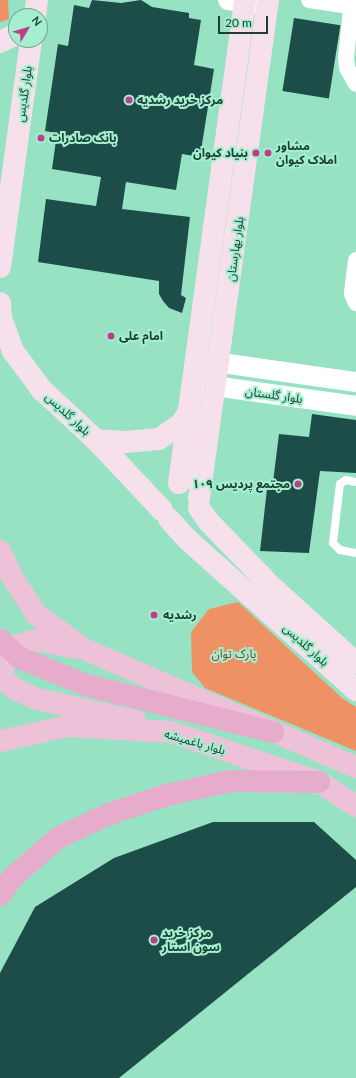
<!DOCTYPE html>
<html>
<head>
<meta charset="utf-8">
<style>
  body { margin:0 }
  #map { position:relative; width:356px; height:1078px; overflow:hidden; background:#96e2c3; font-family:Lato,"Noto Sans Arabic",sans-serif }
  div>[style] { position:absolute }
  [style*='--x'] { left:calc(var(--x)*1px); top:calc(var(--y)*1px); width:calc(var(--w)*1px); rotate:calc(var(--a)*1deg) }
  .green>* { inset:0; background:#ee9265 }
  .building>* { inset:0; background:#1d4d48; transform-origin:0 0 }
  .service>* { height:8px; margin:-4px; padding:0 4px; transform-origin:4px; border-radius:4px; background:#fff }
  .minor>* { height:16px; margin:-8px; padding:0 8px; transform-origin:8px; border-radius:8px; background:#fff }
  .tertiary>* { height:20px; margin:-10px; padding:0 10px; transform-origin:10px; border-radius:10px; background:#fff }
  .secondary>* { height:22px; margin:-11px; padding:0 11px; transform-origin:11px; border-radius:11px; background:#f6e0ec }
  .primary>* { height:22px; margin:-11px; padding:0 11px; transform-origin:11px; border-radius:11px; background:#edc1d8 }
  .trunk>* { height:22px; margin:-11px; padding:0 11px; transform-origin:11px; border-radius:11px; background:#e7accb }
  .dots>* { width:11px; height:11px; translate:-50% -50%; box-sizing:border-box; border:2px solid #a3efd0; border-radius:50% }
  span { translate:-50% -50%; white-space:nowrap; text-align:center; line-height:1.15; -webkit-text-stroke:4px #a3efd0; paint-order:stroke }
  .street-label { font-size:12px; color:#1d3d31 }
  .poi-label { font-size:12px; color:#1d3d31; font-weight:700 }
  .left { translate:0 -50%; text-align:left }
  .right { translate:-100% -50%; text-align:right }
  .park-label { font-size:12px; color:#7f401e }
  .north { position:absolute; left:8px; top:8px; width:40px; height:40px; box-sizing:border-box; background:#a3efd0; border:1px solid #6da890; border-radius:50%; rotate:52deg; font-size:11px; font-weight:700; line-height:16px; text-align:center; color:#1d3d31 }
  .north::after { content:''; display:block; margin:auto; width:14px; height:18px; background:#bd3f8c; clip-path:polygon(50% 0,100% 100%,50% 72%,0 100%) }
  .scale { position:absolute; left:218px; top:16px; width:50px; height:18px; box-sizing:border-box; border:2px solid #1d3d31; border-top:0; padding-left:5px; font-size:12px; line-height:14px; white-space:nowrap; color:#1d3d31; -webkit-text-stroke:3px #a3efd0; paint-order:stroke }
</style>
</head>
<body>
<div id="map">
  <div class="green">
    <i style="clip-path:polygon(0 0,8px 0,9px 19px,0 22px)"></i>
    <i style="clip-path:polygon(238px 602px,342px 698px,356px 707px,356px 751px,205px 688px,192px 672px,191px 632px,209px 609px)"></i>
  </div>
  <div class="building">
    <i style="clip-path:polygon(92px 0,121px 3px,141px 0,152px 7px,189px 13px,189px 18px,201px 20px,194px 65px,214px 69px,200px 157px,182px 154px,176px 190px,126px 182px,122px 209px,190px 217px,181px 295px,186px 298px,182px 313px,169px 308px,163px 301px,159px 294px,159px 281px,38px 262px,46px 199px,96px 206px,101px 177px,52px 169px,57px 133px,45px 131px,58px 44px,68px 46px,74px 5px,89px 8px)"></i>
    <i style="left:294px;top:18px;width:47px;height:74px;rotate:9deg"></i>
    <i style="clip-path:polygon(312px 414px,356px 420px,356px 473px,320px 471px,309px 553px,260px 551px,267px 489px,272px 490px,279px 434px,309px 437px)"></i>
    <i style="clip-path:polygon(213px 822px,314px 822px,356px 860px,356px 887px,119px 1078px,0 1078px,0 973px,35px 907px,114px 858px)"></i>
  </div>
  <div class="service">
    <i style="--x:356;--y:482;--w:10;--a:-169"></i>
    <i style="--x:346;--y:480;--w:7;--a:146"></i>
    <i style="--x:340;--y:484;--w:59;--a:96.8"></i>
    <i style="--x:333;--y:543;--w:10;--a:45"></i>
    <i style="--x:340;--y:550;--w:16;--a:11"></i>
  </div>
  <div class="minor">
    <i style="--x:309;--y:0;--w:48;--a:8.5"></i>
    <i style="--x:352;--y:0;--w:58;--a:95.9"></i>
    <i style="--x:346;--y:58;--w:10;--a:84"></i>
    <i style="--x:347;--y:68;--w:18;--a:61"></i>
    <i style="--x:356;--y:260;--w:34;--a:97"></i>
    <i style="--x:352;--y:294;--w:10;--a:66"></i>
  </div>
  <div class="tertiary">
    <i style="--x:228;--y:0;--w:40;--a:8.5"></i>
    <i style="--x:201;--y:360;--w:157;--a:8.1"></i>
    <i style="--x:193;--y:383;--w:165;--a:8"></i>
  </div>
  <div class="secondary">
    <i style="--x:35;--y:16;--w:16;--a:-83"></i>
    <i style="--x:0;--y:42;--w:18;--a:-27"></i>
    <i style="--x:0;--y:267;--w:229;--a:-82.2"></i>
    <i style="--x:0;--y:303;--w:15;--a:86"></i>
    <i style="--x:1;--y:318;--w:35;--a:70"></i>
    <i style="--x:13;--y:351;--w:49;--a:53.4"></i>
    <i style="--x:42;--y:390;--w:74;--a:42.8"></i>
    <i style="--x:96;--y:440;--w:96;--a:46.7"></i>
    <i style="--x:96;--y:440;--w:29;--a:4"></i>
    <i style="--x:125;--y:442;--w:34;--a:-5"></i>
    <i style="--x:159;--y:439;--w:27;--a:-34"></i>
    <i style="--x:181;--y:424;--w:15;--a:-58"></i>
    <i style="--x:179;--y:483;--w:487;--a:-82.2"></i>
    <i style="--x:199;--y:498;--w:503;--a:-82.11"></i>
    <i style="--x:199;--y:508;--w:16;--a:55"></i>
    <i style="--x:208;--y:521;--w:93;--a:45.9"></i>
    <i style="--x:273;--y:588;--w:112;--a:42.1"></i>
    <i style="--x:169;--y:519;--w:27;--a:48"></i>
    <i style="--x:187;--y:539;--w:227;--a:41.8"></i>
  </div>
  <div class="primary">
    <i style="--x:0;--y:551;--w:29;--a:65"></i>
    <i style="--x:12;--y:577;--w:44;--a:57"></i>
    <i style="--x:36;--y:614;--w:59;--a:36.1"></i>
    <i style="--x:84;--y:649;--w:296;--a:23.5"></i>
    <i style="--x:77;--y:648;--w:43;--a:-169.2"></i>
    <i style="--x:35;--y:640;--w:19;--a:164"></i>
    <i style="--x:17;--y:645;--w:18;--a:133"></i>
    <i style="--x:5;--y:658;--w:20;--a:99"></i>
    <i style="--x:2;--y:678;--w:17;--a:40"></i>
    <i style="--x:15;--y:689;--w:21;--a:25"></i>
    <i style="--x:34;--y:698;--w:104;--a:12.8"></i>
    <i style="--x:0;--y:741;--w:71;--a:-12.3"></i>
    <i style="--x:69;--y:726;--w:102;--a:3.4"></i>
    <i style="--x:171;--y:732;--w:156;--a:18.7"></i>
    <i style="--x:319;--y:782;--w:44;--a:33"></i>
  </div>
  <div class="trunk">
    <i style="--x:0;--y:640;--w:27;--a:42"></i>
    <i style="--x:20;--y:658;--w:71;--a:22.2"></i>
    <i style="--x:86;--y:685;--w:193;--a:14.1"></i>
    <i style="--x:0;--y:895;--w:22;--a:-54"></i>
    <i style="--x:13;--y:877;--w:60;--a:-40.9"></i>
    <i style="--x:58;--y:838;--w:56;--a:-25.2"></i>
    <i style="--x:109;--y:814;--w:61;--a:-18.1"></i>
    <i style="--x:167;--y:795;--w:65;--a:-12.5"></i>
    <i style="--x:230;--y:781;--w:89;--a:0.6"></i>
  </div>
  <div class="dots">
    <i style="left:129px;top:100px;background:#bd3f8c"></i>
    <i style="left:41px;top:138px;background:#bd3f8c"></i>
    <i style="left:256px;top:153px;background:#bd3f8c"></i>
    <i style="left:268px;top:153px;background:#bd3f8c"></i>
    <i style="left:111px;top:336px;background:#bd3f8c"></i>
    <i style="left:298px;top:484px;background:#bd3f8c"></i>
    <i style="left:154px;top:615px;background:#bd3f8c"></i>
    <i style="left:154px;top:940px;background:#bd3f8c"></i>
  </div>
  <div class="street-label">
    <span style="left:24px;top:94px;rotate:-82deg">بلوار گلدیس</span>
    <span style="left:235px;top:249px;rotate:-82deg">بلوار بهارستان</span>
    <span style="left:274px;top:395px;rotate:8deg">بلوار گلستان</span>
    <span style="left:68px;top:414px;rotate:43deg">بلوار گلدیس</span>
    <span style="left:306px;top:645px;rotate:42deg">بلوار گلدیس</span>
    <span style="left:195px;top:742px;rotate:16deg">بلوار باغمیشه</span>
  </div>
  <div class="poi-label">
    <span class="left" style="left:137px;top:100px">مرکز خرید رشدیه</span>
    <span class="left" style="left:49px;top:138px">بانک صادرات</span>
    <span class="left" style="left:276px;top:153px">مشاور<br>املاک کیوان</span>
    <span class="right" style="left:248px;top:153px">بنیاد کیوان</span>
    <span class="left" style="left:119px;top:336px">امام علی</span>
    <span class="right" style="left:290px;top:484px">مجتمع پردیس ۱۰۹</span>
    <span class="left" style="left:163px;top:615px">رشدیه</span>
    <span class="left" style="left:162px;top:940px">مرکز خرید<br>سون استار</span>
  </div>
  <div class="park-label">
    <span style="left:234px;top:654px">پارک توان</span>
  </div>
  <div class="north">N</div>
  <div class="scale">20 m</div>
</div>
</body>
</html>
